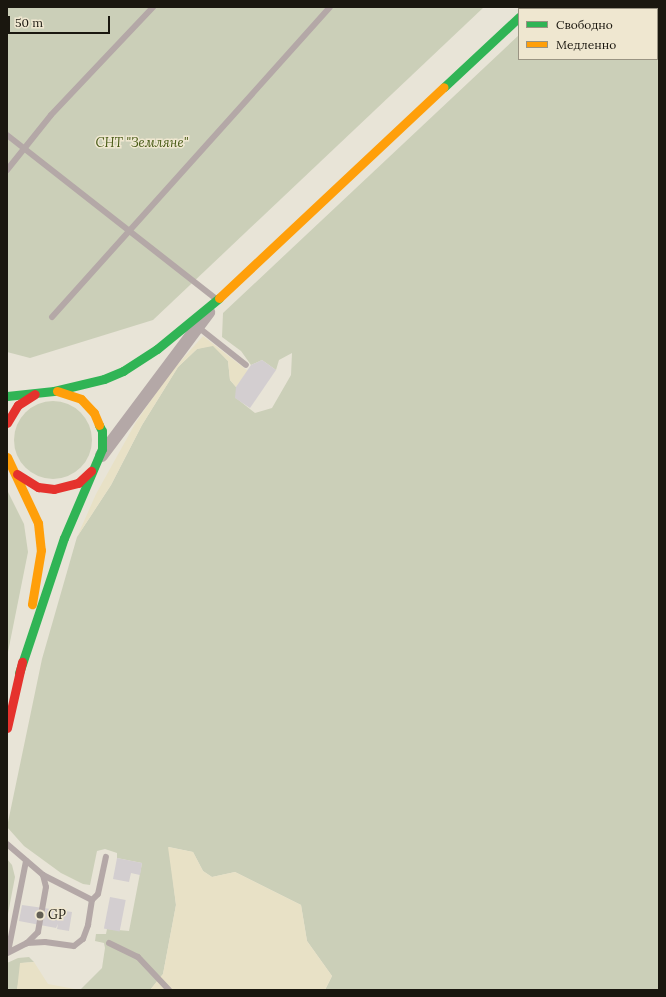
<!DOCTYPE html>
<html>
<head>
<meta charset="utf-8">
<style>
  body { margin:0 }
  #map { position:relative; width:666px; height:997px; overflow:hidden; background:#e8e4d7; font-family:Lora,serif }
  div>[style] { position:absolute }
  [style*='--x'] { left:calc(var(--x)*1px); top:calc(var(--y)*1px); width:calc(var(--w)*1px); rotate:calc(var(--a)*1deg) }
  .green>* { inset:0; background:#cbcfb8 }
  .round { border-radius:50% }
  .sand>* { inset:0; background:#e8e1c6 }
  .building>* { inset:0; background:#d3ced0; transform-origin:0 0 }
  .path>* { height:2.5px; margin-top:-1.25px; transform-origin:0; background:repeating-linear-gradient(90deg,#b1a8a4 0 2px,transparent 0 5px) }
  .lane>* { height:6px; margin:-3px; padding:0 3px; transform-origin:3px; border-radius:3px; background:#b4a8a7 }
  .street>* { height:13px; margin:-6.5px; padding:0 6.5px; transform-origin:6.5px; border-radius:6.5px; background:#b4a8a7 }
  .fast>* { height:9px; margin:-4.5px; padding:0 4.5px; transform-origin:4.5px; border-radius:4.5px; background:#30b455 }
  .slow>* { height:9px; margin:-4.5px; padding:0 4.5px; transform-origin:4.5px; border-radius:4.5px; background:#ff9f0a }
  .jam>* { height:9px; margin:-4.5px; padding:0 4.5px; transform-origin:4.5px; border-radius:4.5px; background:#e5322d }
  .dots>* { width:11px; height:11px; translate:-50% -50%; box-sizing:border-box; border:2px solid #efe7d0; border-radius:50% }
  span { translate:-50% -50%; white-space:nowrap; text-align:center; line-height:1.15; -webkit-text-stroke:3px #efe7d0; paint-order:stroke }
  .park-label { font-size:13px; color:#475a15; font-style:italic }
  .poi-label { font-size:13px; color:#1a170f }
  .left { translate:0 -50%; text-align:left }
  .frame { position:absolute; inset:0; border:8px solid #1a170f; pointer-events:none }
  .legend { position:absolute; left:518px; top:8px; width:140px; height:52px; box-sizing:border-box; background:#efe7d0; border:1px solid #9a9483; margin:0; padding:5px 7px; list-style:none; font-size:12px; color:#1a170f }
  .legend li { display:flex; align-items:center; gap:8px; height:20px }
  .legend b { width:20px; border:1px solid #9a9483 }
  .scale { position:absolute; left:8px; top:16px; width:102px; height:18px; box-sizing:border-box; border:2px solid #1a170f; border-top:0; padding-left:5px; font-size:12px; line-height:14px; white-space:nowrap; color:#1a170f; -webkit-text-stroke:3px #efe7d0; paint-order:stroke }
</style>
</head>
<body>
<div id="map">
  <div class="green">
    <i style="clip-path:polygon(7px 7px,484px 7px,153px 320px,30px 358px,7px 352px)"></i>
    <i style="clip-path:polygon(550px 7px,659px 7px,659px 990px,325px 990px,332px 976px,307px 941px,301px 905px,235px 872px,212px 877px,203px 871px,193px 852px,169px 847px,176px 905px,163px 974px,150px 990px,80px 990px,102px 968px,105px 948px,104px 943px,95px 941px,96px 934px,106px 934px,107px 929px,129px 931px,142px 863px,117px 858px,117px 853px,105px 849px,97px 851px,90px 885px,83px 884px,61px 873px,24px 846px,7px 827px,42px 659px,77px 537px,111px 485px,142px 425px,178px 367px,197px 349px,213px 345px,228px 361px,230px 380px,236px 387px,236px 398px,255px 413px,272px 408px,291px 375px,292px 353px,279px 360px,276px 370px,262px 360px,251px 365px,241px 351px,222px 337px,223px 313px,519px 35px,519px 59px,657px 59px,657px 9px,548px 9px)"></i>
    <i class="round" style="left:14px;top:401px;width:78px;height:78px"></i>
    <i style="clip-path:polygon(7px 490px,24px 524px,28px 552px,7px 657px)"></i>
    <i style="clip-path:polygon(7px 859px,12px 865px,15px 877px,7px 919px)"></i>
    <i style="clip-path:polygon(29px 957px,34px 962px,22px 963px,17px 990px,7px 990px,7px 963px,18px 958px)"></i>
  </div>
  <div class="sand">
    <i style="clip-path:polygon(203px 336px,248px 371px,236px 387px,230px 380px,228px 361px,213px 346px,197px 349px,178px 367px,142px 425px,111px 485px,77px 537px,96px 494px,136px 422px,170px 373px)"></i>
    <i style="clip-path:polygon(168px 847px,193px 852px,203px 871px,212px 877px,235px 872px,301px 905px,307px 941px,332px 976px,325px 990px,150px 990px,163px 974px,176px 905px)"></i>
    <i style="clip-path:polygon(34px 962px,48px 984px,80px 990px,130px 990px,17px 990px,20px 963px)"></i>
  </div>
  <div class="building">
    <i style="clip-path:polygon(262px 360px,276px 370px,250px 408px,235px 398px,236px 387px,251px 365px)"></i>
    <i style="clip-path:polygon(117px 858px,142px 863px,140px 875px,131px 873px,129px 882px,113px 879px)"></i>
    <i style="left:110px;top:897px;width:16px;height:32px;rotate:11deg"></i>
    <i style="clip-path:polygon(22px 905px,72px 912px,69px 931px,57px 929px,58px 924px,56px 928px,19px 921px)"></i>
  </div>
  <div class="path">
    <i style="--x:547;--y:9;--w:4;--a:-34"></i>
  </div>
  <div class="lane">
    <i style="--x:7;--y:135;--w:264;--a:38.1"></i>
    <i style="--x:7;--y:170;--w:70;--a:-51.3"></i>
    <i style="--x:51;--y:115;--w:149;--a:-46.6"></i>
    <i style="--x:52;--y:317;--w:416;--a:-48.1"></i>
    <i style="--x:198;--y:327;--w:61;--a:38.4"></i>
    <i style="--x:7;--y:844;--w:48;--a:40.7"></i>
    <i style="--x:43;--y:875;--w:12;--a:76"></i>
    <i style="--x:46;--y:887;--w:46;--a:100.1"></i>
    <i style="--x:38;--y:932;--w:16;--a:135"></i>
    <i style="--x:27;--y:943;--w:22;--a:153"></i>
    <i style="--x:92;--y:900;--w:8;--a:-45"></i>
    <i style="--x:98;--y:894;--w:38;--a:-78"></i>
    <i style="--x:27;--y:943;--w:18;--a:-3"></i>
    <i style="--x:45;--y:942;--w:29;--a:8"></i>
    <i style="--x:74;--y:946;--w:11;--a:-38"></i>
    <i style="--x:83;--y:939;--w:15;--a:-70"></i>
    <i style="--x:88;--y:925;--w:25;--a:-81"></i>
    <i style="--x:92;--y:900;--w:55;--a:-153"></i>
    <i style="--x:109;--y:943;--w:32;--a:26"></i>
    <i style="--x:138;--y:957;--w:45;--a:46.8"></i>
    <i style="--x:8;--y:952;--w:93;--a:-78.8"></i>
  </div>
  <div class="street">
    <i style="--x:528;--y:9;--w:3;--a:-45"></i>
    <i style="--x:101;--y:455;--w:179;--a:-53.2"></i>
  </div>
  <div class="fast">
    <i style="--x:444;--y:87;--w:103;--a:-43"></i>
    <i style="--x:7;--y:396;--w:47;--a:-6.1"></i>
    <i style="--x:54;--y:391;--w:51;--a:-13.5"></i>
    <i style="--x:104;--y:379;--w:21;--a:-23"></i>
    <i style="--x:123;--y:371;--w:40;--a:-32.9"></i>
    <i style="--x:157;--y:349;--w:80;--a:-39.4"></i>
    <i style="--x:19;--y:673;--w:142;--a:-71.6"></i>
    <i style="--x:64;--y:538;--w:97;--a:-66.9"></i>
    <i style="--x:102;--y:449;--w:18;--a:-90"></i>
    <i style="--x:102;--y:431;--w:7;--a:-117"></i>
  </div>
  <div class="slow">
    <i style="--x:219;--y:298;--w:308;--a:-43.2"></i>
    <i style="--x:57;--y:391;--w:25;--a:18"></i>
    <i style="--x:81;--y:399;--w:19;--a:47"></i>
    <i style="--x:94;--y:413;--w:13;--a:67"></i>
    <i style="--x:7;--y:457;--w:73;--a:64.8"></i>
    <i style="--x:38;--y:523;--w:27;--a:84"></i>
    <i style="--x:41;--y:550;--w:55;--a:99.5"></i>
  </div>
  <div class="jam">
    <i style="--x:7;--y:423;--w:21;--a:-59"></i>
    <i style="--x:18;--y:405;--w:20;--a:-33"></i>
    <i style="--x:17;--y:474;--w:25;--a:32"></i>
    <i style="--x:38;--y:487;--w:16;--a:7"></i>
    <i style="--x:54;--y:489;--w:25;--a:-14"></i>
    <i style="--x:78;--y:483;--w:18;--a:-43"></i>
    <i style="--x:7;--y:728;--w:68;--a:-77.2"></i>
  </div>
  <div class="dots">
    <i style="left:40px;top:915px;background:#625f55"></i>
  </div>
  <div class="park-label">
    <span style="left:142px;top:143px">СНТ "Земляне"</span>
  </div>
  <div class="poi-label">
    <span class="left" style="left:48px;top:915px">GP</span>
  </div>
  <div class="frame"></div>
  <ul class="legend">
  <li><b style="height:5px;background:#30b455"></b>Свободно</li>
  <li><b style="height:5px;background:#ff9f0a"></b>Медленно</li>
  </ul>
  <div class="scale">50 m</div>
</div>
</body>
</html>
